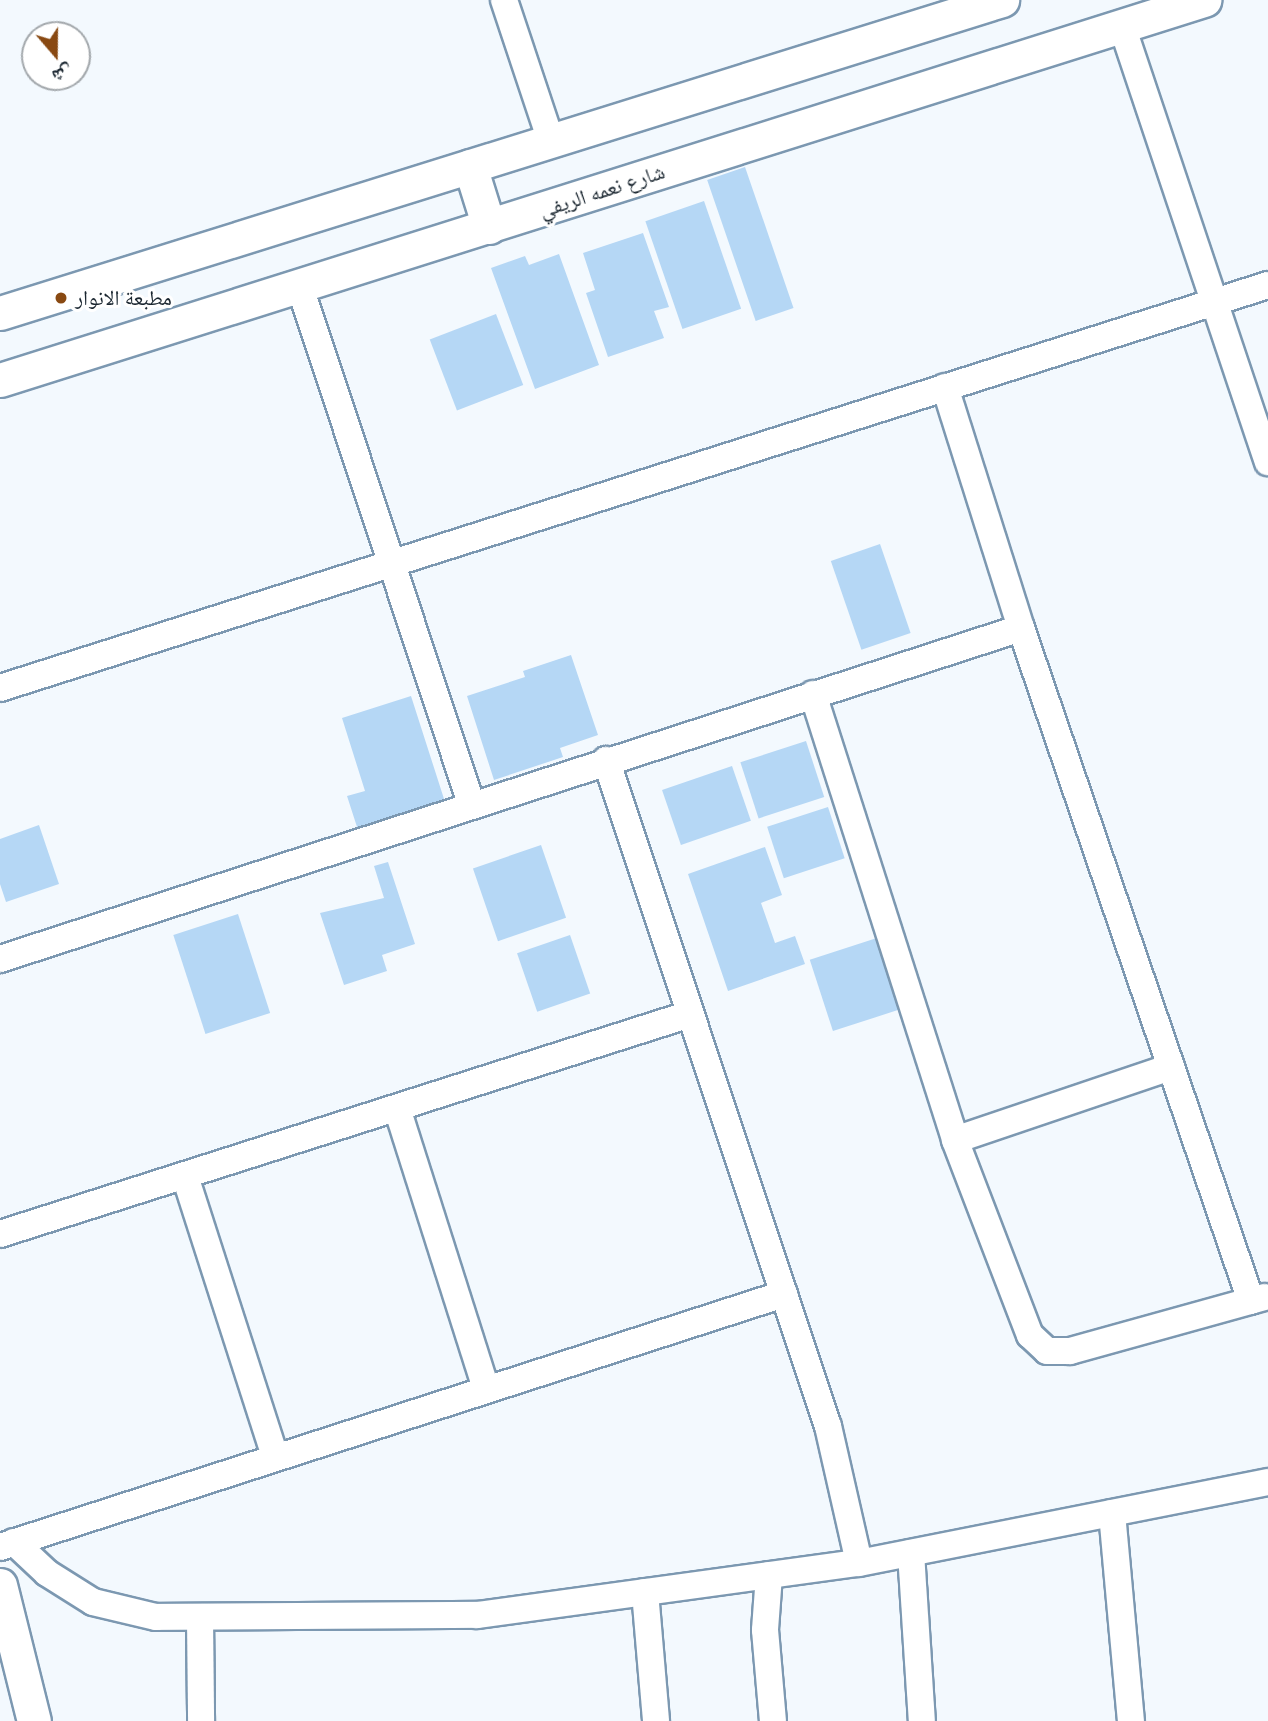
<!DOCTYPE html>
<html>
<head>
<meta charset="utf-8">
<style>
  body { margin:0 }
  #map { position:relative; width:1268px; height:1721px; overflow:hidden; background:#f3f9fe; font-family:Roboto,"Noto Naskh Arabic",sans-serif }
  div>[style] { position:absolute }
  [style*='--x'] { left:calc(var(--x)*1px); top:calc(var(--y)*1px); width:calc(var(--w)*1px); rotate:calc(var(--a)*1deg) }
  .building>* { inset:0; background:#b5d7f5; transform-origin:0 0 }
  .roads { filter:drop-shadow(2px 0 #7c98b1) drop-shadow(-2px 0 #7c98b1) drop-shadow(0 2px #7c98b1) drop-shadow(0 -2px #7c98b1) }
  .minor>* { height:26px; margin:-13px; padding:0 13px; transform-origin:13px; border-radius:13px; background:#fff }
  .tertiary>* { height:33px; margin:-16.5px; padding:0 16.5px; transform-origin:16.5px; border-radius:16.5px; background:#fff }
  .dots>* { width:19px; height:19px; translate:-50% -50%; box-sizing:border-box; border:4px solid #fff; border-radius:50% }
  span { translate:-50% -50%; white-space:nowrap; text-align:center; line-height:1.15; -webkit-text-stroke:6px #fff; paint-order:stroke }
  .street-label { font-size:21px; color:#19252f }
  .poi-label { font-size:21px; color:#19252f }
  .left { translate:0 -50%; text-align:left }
  .north { position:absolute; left:21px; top:21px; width:70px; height:70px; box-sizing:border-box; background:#fff; border:2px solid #a3a8ac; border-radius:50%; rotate:160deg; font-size:19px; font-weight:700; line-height:28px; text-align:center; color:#19252f }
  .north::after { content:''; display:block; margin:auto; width:24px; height:32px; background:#894912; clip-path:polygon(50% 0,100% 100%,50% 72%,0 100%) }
</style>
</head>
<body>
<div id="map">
  <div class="building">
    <i style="left:745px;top:167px;width:149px;height:40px;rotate:71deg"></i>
    <i style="left:704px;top:201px;width:114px;height:62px;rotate:71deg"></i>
    <i style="clip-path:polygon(643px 233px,669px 307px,654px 311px,664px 338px,608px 357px,586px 293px,595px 290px,583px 253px)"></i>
    <i style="clip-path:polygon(559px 254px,599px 365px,535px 389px,491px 268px,525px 256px,529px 265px)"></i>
    <i style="left:496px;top:314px;width:76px;height:71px;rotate:69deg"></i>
    <i style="left:880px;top:544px;width:94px;height:52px;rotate:71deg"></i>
    <i style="clip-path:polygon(571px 655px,598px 735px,560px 748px,563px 757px,494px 780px,467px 696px,525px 677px,523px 671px)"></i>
    <i style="clip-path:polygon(411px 696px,445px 802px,358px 830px,347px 796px,365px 791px,342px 718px)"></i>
    <i style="left:806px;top:741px;width:59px;height:69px;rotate:72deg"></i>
    <i style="left:732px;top:766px;width:58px;height:74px;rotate:71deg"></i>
    <i style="left:828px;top:807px;width:54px;height:64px;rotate:72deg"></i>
    <i style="clip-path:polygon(39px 825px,59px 884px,6px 902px,0 884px,0 839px)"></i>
    <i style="left:541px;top:845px;width:77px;height:72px;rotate:71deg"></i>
    <i style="clip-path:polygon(765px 847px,782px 895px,761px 903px,775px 943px,795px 936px,805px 964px,728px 991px,688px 874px)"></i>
    <i style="clip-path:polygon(388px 862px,415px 944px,382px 955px,387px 971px,344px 985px,320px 913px,384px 898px,374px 866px)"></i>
    <i style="left:238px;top:914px;width:104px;height:68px;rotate:72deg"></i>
    <i style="left:570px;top:935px;width:62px;height:56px;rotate:71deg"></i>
    <i style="left:883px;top:936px;width:75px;height:77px;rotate:72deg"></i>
  </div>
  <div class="roads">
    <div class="minor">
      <i style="--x:504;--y:0;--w:149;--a:71.6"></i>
      <i style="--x:1122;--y:26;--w:460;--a:71.5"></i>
      <i style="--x:300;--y:287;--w:544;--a:71.67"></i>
      <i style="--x:945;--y:387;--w:253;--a:72.5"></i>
      <i style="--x:1021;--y:628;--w:711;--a:71.13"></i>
      <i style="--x:0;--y:688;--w:1331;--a:-17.63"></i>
      <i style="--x:813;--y:694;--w:468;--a:72.3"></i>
      <i style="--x:955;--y:1140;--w:209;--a:69"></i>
      <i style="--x:1030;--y:1335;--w:23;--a:43"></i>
      <i style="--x:1047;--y:1351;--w:23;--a:0"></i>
      <i style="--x:1070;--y:1351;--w:202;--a:-15.5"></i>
      <i style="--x:606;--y:760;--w:702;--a:71.57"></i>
      <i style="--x:828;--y:1426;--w:140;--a:77.2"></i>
      <i style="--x:0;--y:959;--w:1073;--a:-17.96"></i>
      <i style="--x:397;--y:1108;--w:295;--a:72.4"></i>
      <i style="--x:955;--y:1140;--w:228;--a:-18.7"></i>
      <i style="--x:185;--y:1176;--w:295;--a:72.2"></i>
      <i style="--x:0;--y:1234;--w:721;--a:-17.68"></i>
      <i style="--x:1112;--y:1513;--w:209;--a:84.8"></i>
      <i style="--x:14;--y:1542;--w:45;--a:43.2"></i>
      <i style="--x:47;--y:1573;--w:54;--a:32.2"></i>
      <i style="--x:93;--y:1602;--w:65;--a:13.4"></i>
      <i style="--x:156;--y:1617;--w:321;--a:-0.4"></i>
      <i style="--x:477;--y:1615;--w:386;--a:-7.8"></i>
      <i style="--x:859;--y:1563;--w:417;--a:-11.2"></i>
      <i style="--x:0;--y:1547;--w:824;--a:-17.89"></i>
      <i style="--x:911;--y:1553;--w:168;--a:86.3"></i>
      <i style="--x:769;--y:1575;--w:55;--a:94.2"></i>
      <i style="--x:765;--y:1630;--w:91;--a:85"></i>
      <i style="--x:645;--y:1592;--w:129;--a:85.1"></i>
      <i style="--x:200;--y:1617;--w:104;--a:89.4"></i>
    </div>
    <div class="tertiary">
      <i style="--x:470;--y:166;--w:64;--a:72.7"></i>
      <i style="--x:0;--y:313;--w:1050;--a:-17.35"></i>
      <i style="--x:0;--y:380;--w:1263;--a:-17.52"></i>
      <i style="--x:0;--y:1585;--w:140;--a:76"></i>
    </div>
  </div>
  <div class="dots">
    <i style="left:61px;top:298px;background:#894912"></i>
  </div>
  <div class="street-label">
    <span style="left:602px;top:191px;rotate:-18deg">شارع نعمه الريفي</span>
  </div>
  <div class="poi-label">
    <span class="left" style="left:75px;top:298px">مطبعة الانوار</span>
  </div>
  <div class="north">ش</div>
</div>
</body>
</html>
